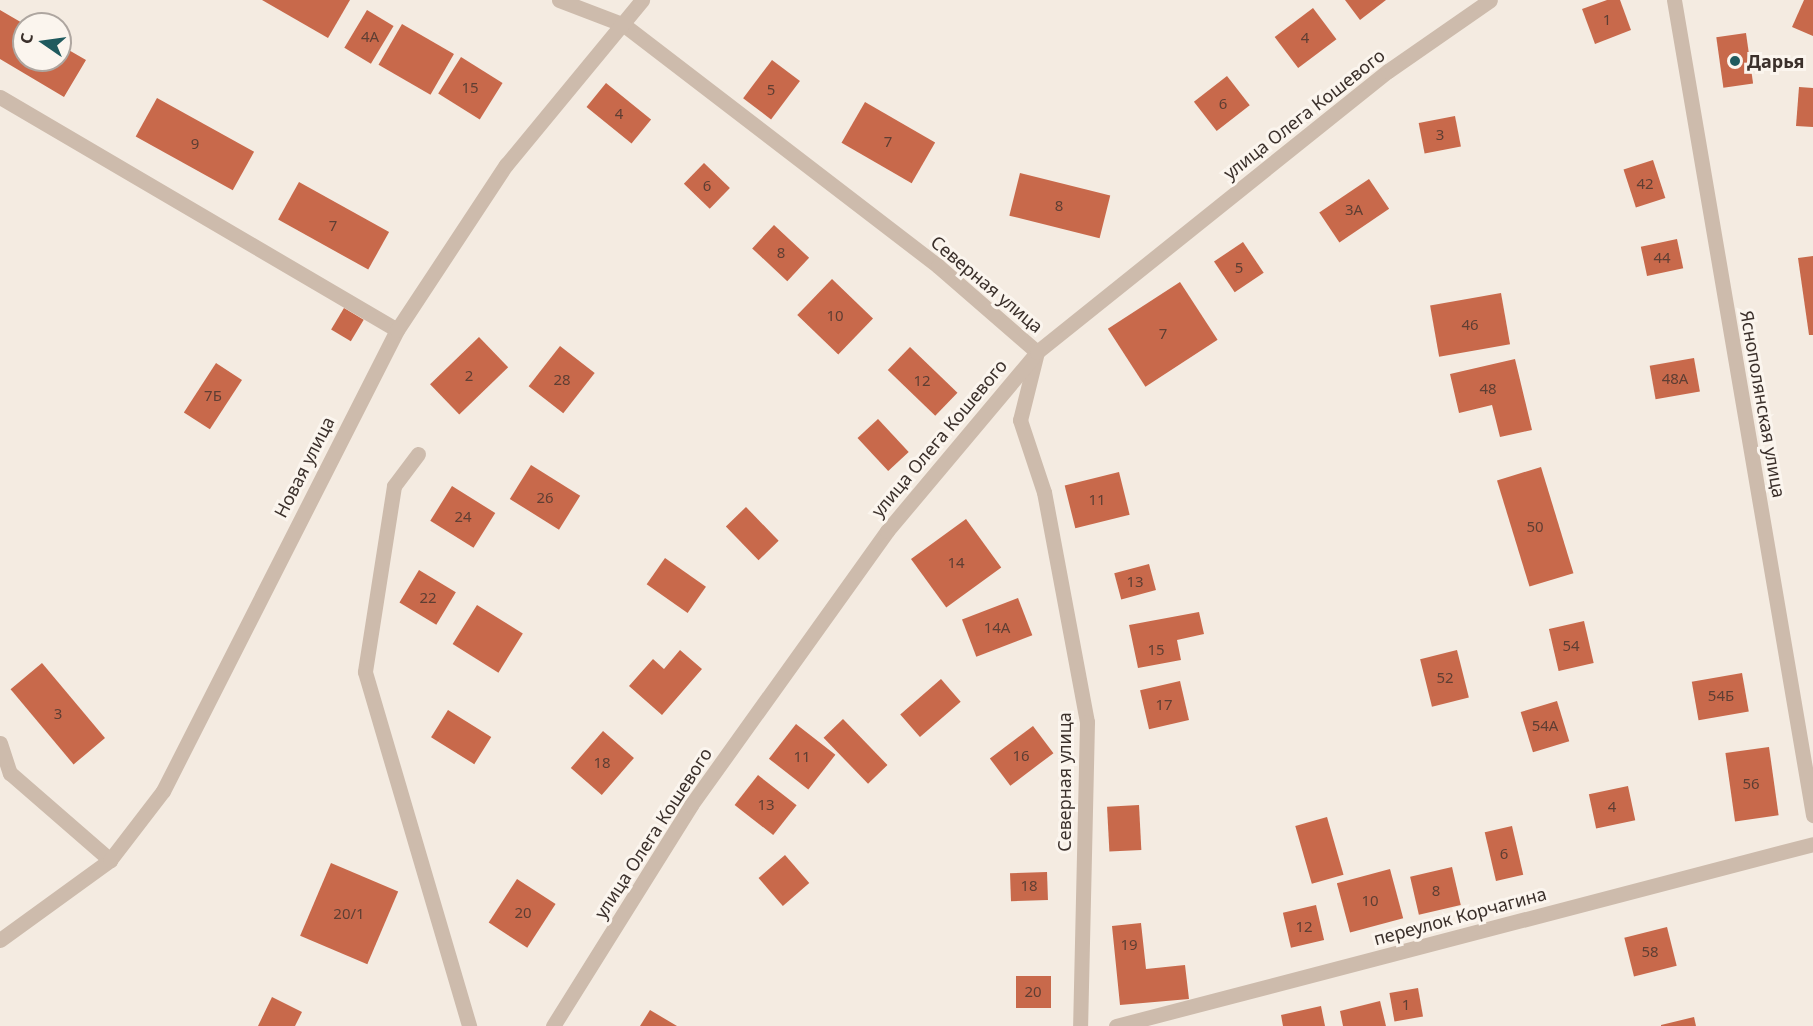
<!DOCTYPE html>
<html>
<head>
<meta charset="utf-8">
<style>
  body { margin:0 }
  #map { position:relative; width:1813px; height:1026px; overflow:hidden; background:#f4ebe1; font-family:"Noto Sans",sans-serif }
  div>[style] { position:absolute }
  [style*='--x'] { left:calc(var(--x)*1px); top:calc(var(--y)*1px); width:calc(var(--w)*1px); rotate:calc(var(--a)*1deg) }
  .building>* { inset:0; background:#c8694b; transform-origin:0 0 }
  .lane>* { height:15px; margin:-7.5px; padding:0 7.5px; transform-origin:7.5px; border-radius:7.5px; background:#cdbbac }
  .street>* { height:15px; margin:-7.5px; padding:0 7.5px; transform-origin:7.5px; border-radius:7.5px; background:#cdbbac }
  .dots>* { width:16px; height:16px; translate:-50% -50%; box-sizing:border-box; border:3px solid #fbf5ee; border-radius:50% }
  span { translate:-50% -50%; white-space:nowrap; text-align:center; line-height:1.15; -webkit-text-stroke:6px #fbf5ee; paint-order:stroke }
  .number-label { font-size:15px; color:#5e3e33 }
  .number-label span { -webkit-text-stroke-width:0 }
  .poi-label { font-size:18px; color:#3b302b; font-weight:700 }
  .left { translate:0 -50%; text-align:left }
  .street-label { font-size:18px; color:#3b302b }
  .north { position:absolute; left:12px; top:12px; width:60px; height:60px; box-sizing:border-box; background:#fbf5ee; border:2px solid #aea6a0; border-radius:50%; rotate:283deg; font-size:16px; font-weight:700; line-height:24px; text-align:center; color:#3b302b }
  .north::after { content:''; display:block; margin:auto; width:21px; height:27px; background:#1f5a5e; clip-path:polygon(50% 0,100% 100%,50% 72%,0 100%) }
</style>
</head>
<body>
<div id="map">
  <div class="building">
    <i style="clip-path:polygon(262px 0,350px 0,328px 38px)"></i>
    <i style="clip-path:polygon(1345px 0,1386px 0,1360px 20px)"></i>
    <i style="clip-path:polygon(1607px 0,1620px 0,1631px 30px,1595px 44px,1582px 9px)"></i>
    <i style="clip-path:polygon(1804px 0,1813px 0,1813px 36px,1792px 27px)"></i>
    <i style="left:1313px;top:8px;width:39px;height:48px;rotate:53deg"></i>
    <i style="clip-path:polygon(0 10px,24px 24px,24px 60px,60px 60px,60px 45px,86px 60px,64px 97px,0 59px)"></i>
    <i style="left:367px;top:10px;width:31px;height:44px;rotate:31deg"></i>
    <i style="left:402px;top:24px;width:60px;height:47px;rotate:30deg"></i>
    <i style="left:1746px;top:33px;width:51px;height:30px;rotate:82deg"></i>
    <i style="left:461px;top:57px;width:49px;height:43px;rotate:32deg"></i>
    <i style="left:772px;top:60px;width:35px;height:48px;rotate:37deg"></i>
    <i style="left:1227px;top:76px;width:37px;height:42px;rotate:52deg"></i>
    <i style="left:606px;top:83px;width:58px;height:31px;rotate:39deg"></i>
    <i style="clip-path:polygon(1799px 87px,1813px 88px,1813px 127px,1796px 126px)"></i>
    <i style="left:157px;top:98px;width:111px;height:44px;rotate:29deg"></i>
    <i style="left:865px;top:102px;width:81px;height:47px;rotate:30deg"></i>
    <i style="left:1455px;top:116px;width:31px;height:37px;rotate:79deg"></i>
    <i style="left:1653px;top:160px;width:40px;height:31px;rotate:72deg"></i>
    <i style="left:704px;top:163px;width:36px;height:29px;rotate:44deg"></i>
    <i style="left:1020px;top:173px;width:93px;height:44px;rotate:14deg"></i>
    <i style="left:1369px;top:179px;width:36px;height:60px;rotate:56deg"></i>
    <i style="left:299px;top:182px;width:103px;height:43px;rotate:29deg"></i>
    <i style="left:774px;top:225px;width:48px;height:32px;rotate:43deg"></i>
    <i style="left:1677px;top:239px;width:30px;height:37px;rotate:78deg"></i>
    <i style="left:1243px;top:242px;width:37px;height:35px;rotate:56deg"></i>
    <i style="clip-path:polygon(1813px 256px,1813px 335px,1809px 335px,1798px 258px)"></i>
    <i style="left:832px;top:279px;width:57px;height:50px;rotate:44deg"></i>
    <i style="left:1180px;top:282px;width:69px;height:86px;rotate:57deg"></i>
    <i style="left:1501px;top:293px;width:52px;height:72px;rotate:80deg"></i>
    <i style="left:344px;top:308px;width:23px;height:25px;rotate:31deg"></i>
    <i style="left:479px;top:337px;width:42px;height:68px;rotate:46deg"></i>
    <i style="left:560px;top:346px;width:44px;height:51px;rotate:38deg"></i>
    <i style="left:910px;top:347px;width:66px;height:32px;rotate:44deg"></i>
    <i style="left:1694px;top:358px;width:34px;height:45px;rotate:80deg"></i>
    <i style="clip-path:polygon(1515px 359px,1532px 430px,1500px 437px,1492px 405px,1459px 413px,1450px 374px)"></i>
    <i style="left:216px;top:363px;width:31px;height:59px;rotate:33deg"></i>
    <i style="left:878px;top:419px;width:45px;height:28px;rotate:47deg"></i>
    <i style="left:531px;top:465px;width:58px;height:40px;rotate:32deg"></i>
    <i style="left:1541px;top:467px;width:111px;height:46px;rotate:73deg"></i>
    <i style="left:1119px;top:472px;width:44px;height:56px;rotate:76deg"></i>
    <i style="left:452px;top:486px;width:51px;height:41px;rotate:32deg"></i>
    <i style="left:746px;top:507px;width:47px;height:28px;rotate:46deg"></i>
    <i style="left:966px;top:519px;width:60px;height:68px;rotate:54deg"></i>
    <i style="left:665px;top:558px;width:50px;height:32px;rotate:35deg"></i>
    <i style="left:1149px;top:564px;width:27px;height:36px;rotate:75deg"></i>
    <i style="left:419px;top:570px;width:43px;height:38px;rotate:31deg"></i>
    <i style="left:1018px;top:598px;width:40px;height:60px;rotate:69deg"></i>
    <i style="left:477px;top:605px;width:54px;height:46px;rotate:32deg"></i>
    <i style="clip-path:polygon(1199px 612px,1204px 634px,1177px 640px,1181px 660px,1138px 668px,1129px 625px)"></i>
    <i style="left:1584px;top:621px;width:43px;height:36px;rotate:77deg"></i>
    <i style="clip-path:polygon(680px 650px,702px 669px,662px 715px,629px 686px,653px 659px,664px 669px)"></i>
    <i style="left:1457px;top:650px;width:49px;height:38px;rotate:76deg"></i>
    <i style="left:42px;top:663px;width:98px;height:41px;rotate:50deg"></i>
    <i style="left:1742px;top:673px;width:39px;height:51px;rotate:80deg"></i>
    <i style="left:941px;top:679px;width:30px;height:54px;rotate:49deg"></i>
    <i style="left:1180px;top:681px;width:40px;height:41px;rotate:77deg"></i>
    <i style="left:1557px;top:701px;width:42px;height:38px;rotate:73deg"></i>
    <i style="left:448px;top:710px;width:51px;height:32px;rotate:32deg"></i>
    <i style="left:843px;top:719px;width:64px;height:27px;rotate:46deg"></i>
    <i style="left:796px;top:724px;width:50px;height:44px;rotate:38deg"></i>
    <i style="left:1033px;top:726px;width:34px;height:54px;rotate:53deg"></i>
    <i style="left:603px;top:731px;width:41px;height:49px;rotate:41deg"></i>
    <i style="left:1769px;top:747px;width:69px;height:44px;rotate:82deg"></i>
    <i style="left:758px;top:775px;width:49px;height:38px;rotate:38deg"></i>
    <i style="left:1628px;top:786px;width:35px;height:40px;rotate:78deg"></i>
    <i style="left:1139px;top:805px;width:45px;height:32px;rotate:87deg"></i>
    <i style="left:1327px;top:817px;width:60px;height:33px;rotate:74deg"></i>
    <i style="left:1512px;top:826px;width:50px;height:28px;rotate:77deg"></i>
    <i style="left:785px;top:855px;width:37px;height:35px;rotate:49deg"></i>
    <i style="left:331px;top:863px;width:73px;height:79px;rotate:23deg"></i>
    <i style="left:1452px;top:867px;width:39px;height:43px;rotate:77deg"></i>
    <i style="left:1390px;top:869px;width:51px;height:55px;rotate:75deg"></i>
    <i style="left:1047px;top:872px;width:28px;height:37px;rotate:88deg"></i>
    <i style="left:517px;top:879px;width:46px;height:52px;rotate:33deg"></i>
    <i style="left:1316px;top:905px;width:36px;height:34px;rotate:77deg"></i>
    <i style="clip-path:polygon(1141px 923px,1146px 969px,1185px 965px,1189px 999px,1120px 1005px,1112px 926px)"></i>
    <i style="left:1667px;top:927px;width:40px;height:44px;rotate:76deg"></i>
    <i style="left:1016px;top:976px;width:35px;height:32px"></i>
    <i style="left:1418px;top:988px;width:29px;height:29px;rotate:80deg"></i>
    <i style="clip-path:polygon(272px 997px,302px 1012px,295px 1026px,258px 1026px)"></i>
    <i style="clip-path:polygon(1380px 1001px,1386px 1026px,1343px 1026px,1340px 1011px)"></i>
    <i style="clip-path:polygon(1321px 1006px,1325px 1026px,1283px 1026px,1281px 1015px)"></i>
    <i style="clip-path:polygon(650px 1010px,677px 1026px,640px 1026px)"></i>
    <i style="clip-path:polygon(1694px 1017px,1696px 1026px,1661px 1026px,1661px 1025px)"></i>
  </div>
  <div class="lane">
    <i style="--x:0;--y:97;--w:460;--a:30.4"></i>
    <i style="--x:418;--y:454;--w:40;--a:127"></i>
    <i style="--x:394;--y:486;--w:188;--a:98.9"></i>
    <i style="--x:365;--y:672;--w:369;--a:73.6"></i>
    <i style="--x:0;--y:743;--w:32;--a:72"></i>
    <i style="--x:10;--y:773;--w:133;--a:41"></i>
  </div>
  <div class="street">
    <i style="--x:559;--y:0;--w:70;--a:21"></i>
    <i style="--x:624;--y:25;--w:396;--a:37.5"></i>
    <i style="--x:938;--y:266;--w:131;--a:41"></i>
    <i style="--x:1037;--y:352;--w:70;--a:104"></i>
    <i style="--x:1020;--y:420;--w:76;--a:71.6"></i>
    <i style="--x:1044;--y:492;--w:234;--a:79.4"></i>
    <i style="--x:1087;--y:722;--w:304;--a:91.3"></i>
    <i style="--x:1674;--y:0;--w:827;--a:80.32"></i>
    <i style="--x:0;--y:940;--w:136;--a:-36"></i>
    <i style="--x:110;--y:860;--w:87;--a:-52.5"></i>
    <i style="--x:163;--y:791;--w:517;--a:-63.09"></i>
    <i style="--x:397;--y:330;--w:198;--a:-56.6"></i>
    <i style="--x:506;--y:165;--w:214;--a:-50.5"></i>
    <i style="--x:553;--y:1026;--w:261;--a:-58"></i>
    <i style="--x:691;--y:805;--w:337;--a:-54.4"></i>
    <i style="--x:887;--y:531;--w:234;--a:-50"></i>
    <i style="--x:1037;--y:352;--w:450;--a:-38.7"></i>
    <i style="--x:1388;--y:71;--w:124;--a:-34.8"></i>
    <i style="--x:1116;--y:1026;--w:720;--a:-14.63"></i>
  </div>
  <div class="dots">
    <i style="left:1735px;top:61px;background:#1f5a5e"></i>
  </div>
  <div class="number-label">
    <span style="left:1607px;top:20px">1</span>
    <span style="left:370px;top:37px">4А</span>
    <span style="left:1305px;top:38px">4</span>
    <span style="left:470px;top:88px">15</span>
    <span style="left:771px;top:90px">5</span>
    <span style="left:1223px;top:104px">6</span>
    <span style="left:619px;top:114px">4</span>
    <span style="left:1440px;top:135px">3</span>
    <span style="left:888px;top:142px">7</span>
    <span style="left:195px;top:144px">9</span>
    <span style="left:1645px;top:184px">42</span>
    <span style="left:707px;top:186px">6</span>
    <span style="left:1059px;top:206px">8</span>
    <span style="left:1354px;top:210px">3А</span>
    <span style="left:333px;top:226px">7</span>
    <span style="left:781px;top:253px">8</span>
    <span style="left:1662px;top:258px">44</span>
    <span style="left:1239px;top:268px">5</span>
    <span style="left:835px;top:316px">10</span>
    <span style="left:1470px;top:325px">46</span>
    <span style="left:1163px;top:334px">7</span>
    <span style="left:469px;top:376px">2</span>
    <span style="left:1675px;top:379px">48А</span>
    <span style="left:562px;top:380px">28</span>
    <span style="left:922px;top:381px">12</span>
    <span style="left:1488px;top:389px">48</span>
    <span style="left:213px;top:396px">7Б</span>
    <span style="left:545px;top:498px">26</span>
    <span style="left:1097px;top:500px">11</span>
    <span style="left:463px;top:517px">24</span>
    <span style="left:1535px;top:527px">50</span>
    <span style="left:956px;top:563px">14</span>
    <span style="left:1135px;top:582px">13</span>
    <span style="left:428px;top:598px">22</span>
    <span style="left:997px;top:628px">14А</span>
    <span style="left:1571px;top:646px">54</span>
    <span style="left:1156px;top:650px">15</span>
    <span style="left:1445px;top:678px">52</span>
    <span style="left:1721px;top:696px">54Б</span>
    <span style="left:1164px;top:705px">17</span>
    <span style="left:58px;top:714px">3</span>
    <span style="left:1545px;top:726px">54А</span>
    <span style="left:1021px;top:756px">16</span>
    <span style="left:802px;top:757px">11</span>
    <span style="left:602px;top:763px">18</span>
    <span style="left:1751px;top:784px">56</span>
    <span style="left:766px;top:805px">13</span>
    <span style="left:1612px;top:807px">4</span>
    <span style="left:1504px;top:854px">6</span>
    <span style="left:1029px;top:886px">18</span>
    <span style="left:1436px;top:891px">8</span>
    <span style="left:1370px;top:901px">10</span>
    <span style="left:523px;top:913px">20</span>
    <span style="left:349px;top:914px">20/1</span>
    <span style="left:1304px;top:927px">12</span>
    <span style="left:1129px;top:945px">19</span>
    <span style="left:1650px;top:952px">58</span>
    <span style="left:1033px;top:992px">20</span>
    <span style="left:1406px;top:1005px">1</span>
  </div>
  <div class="poi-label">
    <span class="left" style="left:1747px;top:61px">Дарья</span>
  </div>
  <div class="street-label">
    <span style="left:1304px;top:114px;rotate:-38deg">улица Олега Кошевого</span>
    <span style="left:987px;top:284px;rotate:40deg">Северная улица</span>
    <span style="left:1763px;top:404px;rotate:80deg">Яснополянская улица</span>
    <span style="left:939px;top:438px;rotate:-50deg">улица Олега Кошевого</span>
    <span style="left:304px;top:467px;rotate:-63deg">Новая улица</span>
    <span style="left:1064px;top:782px;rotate:-90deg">Северная улица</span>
    <span style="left:653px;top:833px;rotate:-57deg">улица Олега Кошевого</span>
    <span style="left:1460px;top:916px;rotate:-15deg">переулок Корчагина</span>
  </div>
  <div class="north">С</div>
</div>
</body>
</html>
